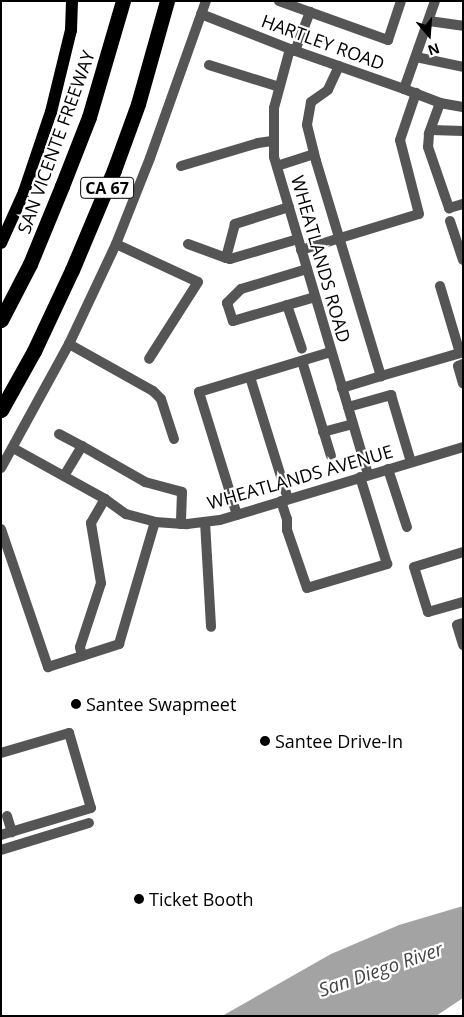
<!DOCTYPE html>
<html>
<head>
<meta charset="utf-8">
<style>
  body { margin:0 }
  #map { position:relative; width:464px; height:1017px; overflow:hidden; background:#fff; font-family:"Open Sans",sans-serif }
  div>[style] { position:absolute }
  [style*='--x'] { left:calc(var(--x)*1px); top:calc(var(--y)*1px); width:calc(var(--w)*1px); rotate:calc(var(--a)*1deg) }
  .water>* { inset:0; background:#a3a3a3 }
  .minor>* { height:10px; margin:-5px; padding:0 5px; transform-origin:5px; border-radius:5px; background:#555 }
  .major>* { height:12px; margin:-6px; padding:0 6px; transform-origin:6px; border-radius:6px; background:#000 }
  .highway>* { height:15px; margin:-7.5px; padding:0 7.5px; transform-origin:7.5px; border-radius:7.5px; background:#000 }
  .dots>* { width:14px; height:14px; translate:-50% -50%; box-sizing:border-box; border:2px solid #fff; border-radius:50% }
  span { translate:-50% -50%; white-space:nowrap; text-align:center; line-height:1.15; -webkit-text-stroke:4.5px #fff; paint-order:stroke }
  .shield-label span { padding:1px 4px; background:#fff; border:1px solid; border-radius:4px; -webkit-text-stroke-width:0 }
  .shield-label { font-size:16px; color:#000; font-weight:700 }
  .street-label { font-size:18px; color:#000 }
  .poi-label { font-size:18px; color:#000 }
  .left { translate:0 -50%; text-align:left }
  .water-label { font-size:19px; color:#444; font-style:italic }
  .frame { position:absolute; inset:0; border:2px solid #000; pointer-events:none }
  .north { position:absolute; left:404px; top:10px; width:50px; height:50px; -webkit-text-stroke:4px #fff; paint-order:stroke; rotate:162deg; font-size:14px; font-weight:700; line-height:20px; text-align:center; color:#000 }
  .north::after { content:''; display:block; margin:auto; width:18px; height:22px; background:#000; clip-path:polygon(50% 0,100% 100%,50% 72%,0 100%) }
</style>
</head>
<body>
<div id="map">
  <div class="water">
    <i style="clip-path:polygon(463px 906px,463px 998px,436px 1016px,222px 1016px,331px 954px,399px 925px)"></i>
  </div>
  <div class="minor">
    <i style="--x:279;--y:1;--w:116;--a:19.7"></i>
    <i style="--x:388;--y:40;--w:41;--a:-71.6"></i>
    <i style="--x:201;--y:14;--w:96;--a:21.5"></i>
    <i style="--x:290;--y:49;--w:121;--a:19.3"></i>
    <i style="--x:404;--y:89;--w:39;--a:21"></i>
    <i style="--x:440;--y:103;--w:23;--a:10"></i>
    <i style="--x:429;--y:21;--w:34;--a:8"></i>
    <i style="--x:290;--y:49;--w:61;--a:105.2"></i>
    <i style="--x:274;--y:108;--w:49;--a:90"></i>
    <i style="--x:274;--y:157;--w:332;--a:73.5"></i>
    <i style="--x:295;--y:51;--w:42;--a:-69"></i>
    <i style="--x:416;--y:57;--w:48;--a:12"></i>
    <i style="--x:209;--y:65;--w:73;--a:17.4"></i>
    <i style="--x:339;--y:66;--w:26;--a:115"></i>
    <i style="--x:328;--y:90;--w:21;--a:145"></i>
    <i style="--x:311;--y:102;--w:23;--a:100"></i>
    <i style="--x:307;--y:125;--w:37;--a:76"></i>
    <i style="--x:316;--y:161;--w:225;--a:73.2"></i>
    <i style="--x:381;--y:376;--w:41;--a:162.9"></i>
    <i style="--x:404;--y:89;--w:93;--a:-70.6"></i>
    <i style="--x:440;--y:103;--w:33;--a:110"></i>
    <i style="--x:429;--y:134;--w:13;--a:94"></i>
    <i style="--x:428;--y:147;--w:65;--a:71"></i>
    <i style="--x:449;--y:208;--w:15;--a:-16"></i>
    <i style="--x:431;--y:130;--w:32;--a:2"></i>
    <i style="--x:181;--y:166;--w:80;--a:-16.6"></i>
    <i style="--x:258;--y:143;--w:14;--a:-8"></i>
    <i style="--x:277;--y:166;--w:39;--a:-18"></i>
    <i style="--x:289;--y:207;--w:57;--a:162.5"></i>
    <i style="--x:235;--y:224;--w:35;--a:105"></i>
    <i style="--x:226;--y:258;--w:4;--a:14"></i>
    <i style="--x:230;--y:259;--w:71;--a:-16.4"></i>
    <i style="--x:450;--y:221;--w:41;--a:71.6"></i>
    <i style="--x:116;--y:244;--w:90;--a:24.9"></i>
    <i style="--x:198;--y:282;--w:91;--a:122.5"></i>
    <i style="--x:188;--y:244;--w:40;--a:20.2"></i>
    <i style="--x:301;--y:250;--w:123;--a:-17"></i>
    <i style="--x:419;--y:214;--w:76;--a:-104.4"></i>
    <i style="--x:400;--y:140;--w:50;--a:-71.2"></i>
    <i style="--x:307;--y:269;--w:69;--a:163.1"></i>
    <i style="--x:241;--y:289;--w:20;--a:135"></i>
    <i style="--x:227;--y:303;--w:19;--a:72"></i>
    <i style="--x:233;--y:321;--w:85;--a:-16.3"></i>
    <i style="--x:287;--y:305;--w:46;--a:71.2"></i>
    <i style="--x:69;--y:344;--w:96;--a:29.2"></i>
    <i style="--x:153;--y:391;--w:11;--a:45"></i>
    <i style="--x:161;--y:399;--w:42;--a:72"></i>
    <i style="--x:302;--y:361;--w:99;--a:73"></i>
    <i style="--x:463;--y:364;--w:5;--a:158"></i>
    <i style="--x:458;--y:366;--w:18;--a:74"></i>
    <i style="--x:381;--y:376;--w:82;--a:-16.2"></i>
    <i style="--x:460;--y:353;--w:70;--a:-106.6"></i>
    <i style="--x:250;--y:377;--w:128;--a:72.7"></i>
    <i style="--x:348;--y:407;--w:45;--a:-15.6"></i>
    <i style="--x:391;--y:395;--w:70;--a:73.4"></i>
    <i style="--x:323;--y:432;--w:31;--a:-15"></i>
    <i style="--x:59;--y:434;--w:26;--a:28"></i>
    <i style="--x:82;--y:446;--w:35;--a:121"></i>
    <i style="--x:82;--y:446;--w:73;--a:29.7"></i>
    <i style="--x:145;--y:482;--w:38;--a:15"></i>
    <i style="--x:182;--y:492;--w:32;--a:92"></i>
    <i style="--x:13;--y:448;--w:105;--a:29"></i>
    <i style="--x:105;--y:499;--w:26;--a:36"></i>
    <i style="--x:126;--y:514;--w:30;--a:15"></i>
    <i style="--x:155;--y:522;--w:32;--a:4"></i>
    <i style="--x:187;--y:524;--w:33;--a:-7"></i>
    <i style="--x:220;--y:520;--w:254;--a:-16.7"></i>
    <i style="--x:1;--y:468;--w:141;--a:-61.3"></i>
    <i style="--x:69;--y:344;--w:110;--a:-64.8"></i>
    <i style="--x:116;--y:244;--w:92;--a:-68.4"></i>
    <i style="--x:150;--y:158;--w:167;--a:-70.4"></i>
    <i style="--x:388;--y:469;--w:61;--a:71.9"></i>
    <i style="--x:281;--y:501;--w:19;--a:72"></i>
    <i style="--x:287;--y:519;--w:11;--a:90"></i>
    <i style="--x:287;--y:530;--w:61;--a:71"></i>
    <i style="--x:307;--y:588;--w:84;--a:-16.7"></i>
    <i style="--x:387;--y:564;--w:91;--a:-107.2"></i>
    <i style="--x:237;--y:515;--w:129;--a:-107.2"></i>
    <i style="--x:199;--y:392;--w:138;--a:-16.9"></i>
    <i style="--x:205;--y:522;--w:105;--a:86.7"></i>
    <i style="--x:1;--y:529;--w:146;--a:71.2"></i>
    <i style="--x:48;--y:667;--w:75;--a:-17.9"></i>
    <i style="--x:119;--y:644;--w:127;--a:-73.6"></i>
    <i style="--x:463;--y:552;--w:51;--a:163"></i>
    <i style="--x:414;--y:567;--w:47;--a:72.7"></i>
    <i style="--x:428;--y:612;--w:36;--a:-16"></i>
    <i style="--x:463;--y:623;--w:6;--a:162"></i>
    <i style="--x:457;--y:625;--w:21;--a:73"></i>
    <i style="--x:82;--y:656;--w:9;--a:-103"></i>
    <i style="--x:80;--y:647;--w:67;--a:-71.8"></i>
    <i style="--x:101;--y:583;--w:61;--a:-99.5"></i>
    <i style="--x:91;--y:523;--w:28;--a:-60"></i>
    <i style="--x:1;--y:753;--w:71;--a:-16.4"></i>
    <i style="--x:69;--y:733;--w:78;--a:73.7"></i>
    <i style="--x:91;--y:808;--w:94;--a:163.3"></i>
    <i style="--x:7;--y:816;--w:17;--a:73"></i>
    <i style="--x:1;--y:850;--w:92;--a:-17.1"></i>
  </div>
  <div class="major">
    <i style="--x:1;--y:243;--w:56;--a:-65.7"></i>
    <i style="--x:24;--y:192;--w:84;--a:-71.4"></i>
    <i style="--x:51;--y:112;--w:84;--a:-76.3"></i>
    <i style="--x:71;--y:30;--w:29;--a:-88"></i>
  </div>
  <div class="highway">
    <i style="--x:1;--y:320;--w:63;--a:-62.6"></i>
    <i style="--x:30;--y:264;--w:84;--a:-67.7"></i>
    <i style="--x:62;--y:186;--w:74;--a:-68.6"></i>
    <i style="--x:89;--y:117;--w:121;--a:-73.7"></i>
    <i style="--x:1;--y:410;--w:68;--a:-60.8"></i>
    <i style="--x:34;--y:351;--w:89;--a:-64.9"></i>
    <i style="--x:72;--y:270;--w:108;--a:-67.2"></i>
    <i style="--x:114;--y:170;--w:70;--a:-70"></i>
    <i style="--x:138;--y:104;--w:107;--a:-74.3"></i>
  </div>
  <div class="dots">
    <i style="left:76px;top:704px;background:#000"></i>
    <i style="left:265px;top:741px;background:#000"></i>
    <i style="left:139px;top:899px;background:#000"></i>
  </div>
  <div class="shield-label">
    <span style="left:107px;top:188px">CA 67</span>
  </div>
  <div class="street-label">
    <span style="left:323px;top:42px;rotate:20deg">HARTLEY ROAD</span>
    <span style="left:56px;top:142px;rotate:-70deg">SAN VICENTE FREEWAY</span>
    <span style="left:321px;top:259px;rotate:74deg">WHEATLANDS ROAD</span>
    <span style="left:300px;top:477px;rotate:-16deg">WHEATLANDS AVENUE</span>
  </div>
  <div class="poi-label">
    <span class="left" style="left:86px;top:704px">Santee Swapmeet</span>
    <span class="left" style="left:275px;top:741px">Santee Drive-In</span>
    <span class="left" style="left:149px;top:899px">Ticket Booth</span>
  </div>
  <div class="water-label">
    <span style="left:381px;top:970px;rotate:-19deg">San Diego River</span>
  </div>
  <div class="frame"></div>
  <div class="north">N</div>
</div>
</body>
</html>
